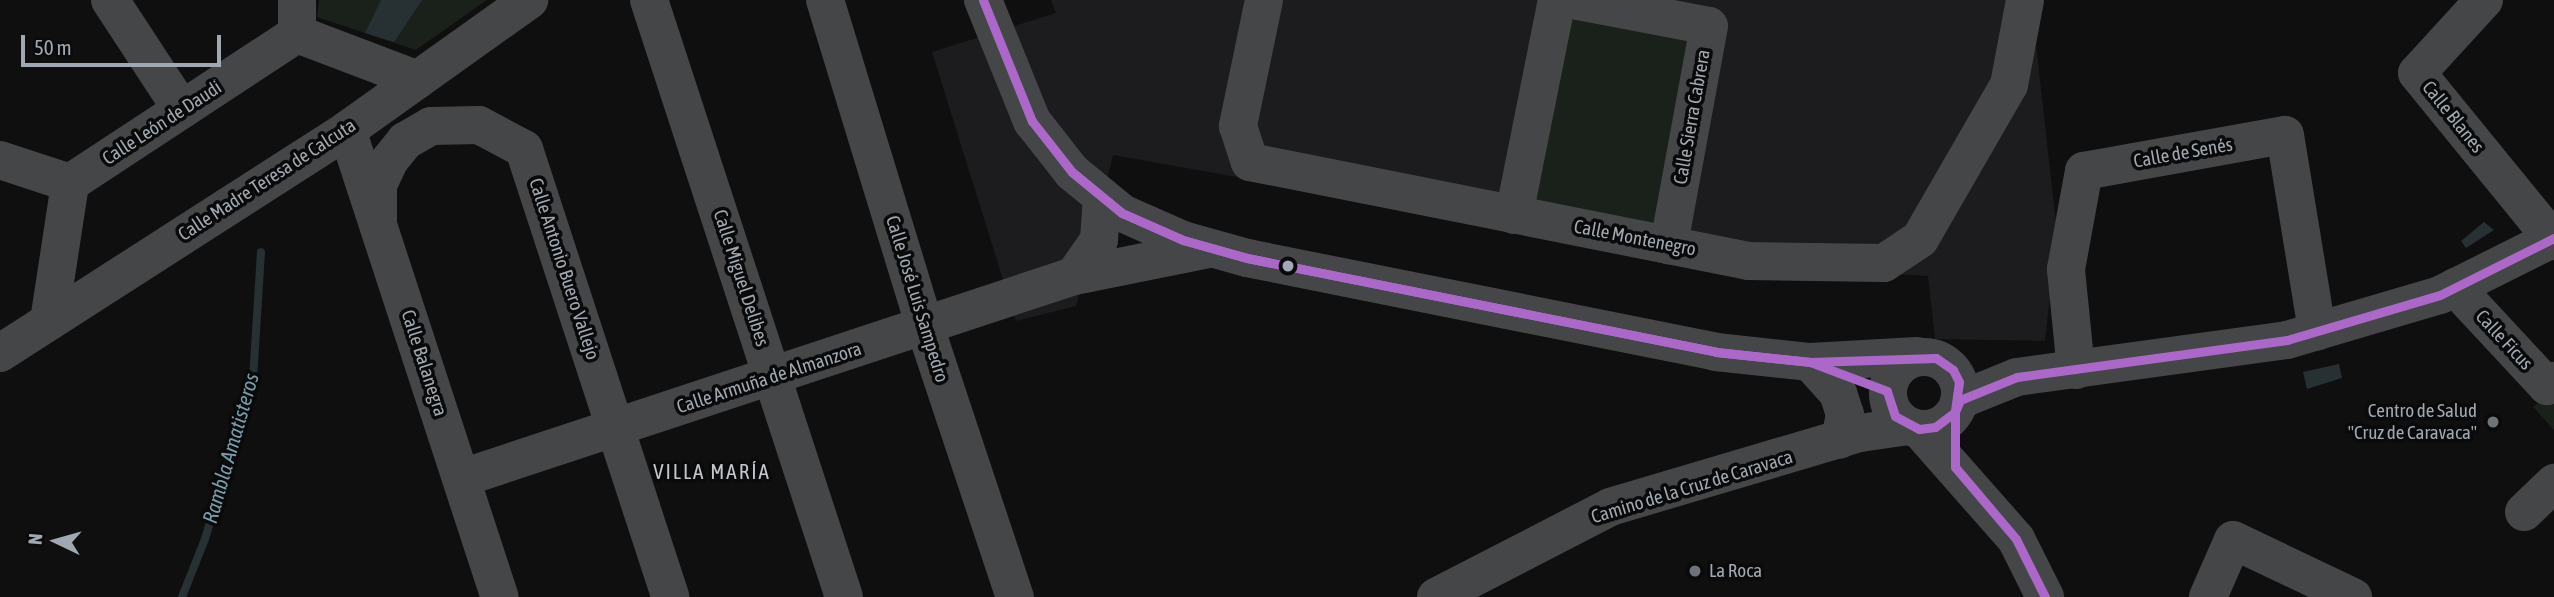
<!DOCTYPE html>
<html>
<head>
<meta charset="utf-8">
<style>
  body { margin:0 }
  #map { position:relative; width:2554px; height:597px; overflow:hidden; background:#0f0f10; font-family:"Asap Condensed",sans-serif }
  div>[style] { position:absolute }
  [style*='--x'] { left:calc(var(--x)*1px); top:calc(var(--y)*1px); width:calc(var(--w)*1px); rotate:calc(var(--a)*1deg) }
  .built>* { inset:0; background:#1c1c1e }
  .green>* { inset:0; background:#1a201a; transform-origin:0 0 }
  .water>* { inset:0; background:#273134 }
  .stream>* { height:8px; margin:-4px; padding:0 4px; transform-origin:4px; border-radius:4px; background:#273134 }
  .minor>* { height:38px; margin:-19px; padding:0 19px; transform-origin:19px; border-radius:19px; background:#444648 }
  .minor>.ring { margin:-19px; padding:0; box-sizing:content-box; background:none; border:38px solid #444648; border-radius:50% }
  .bus-1>* { height:9px; margin:-4.5px; padding:0 4.5px; transform-origin:4.5px; border-radius:4.5px; background:#ac68c9 }
  .dots>* { width:19px; height:19px; translate:-50% -50%; box-sizing:border-box; border:4px solid #0a0a0b; border-radius:50% }
  span { translate:-50% -50%; white-space:nowrap; text-align:center; line-height:1.15; -webkit-text-stroke:7px #0a0a0b; paint-order:stroke }
  .street-label { font-size:19px; color:#a0a9b1 }
  .poi-label { font-size:19px; color:#a0a9b1 }
  .right { translate:-100% -50%; text-align:right }
  .left { translate:0 -50%; text-align:left }
  .water-label { font-size:21px; color:#779eac; font-style:italic }
  .neighbourhood-label { font-size:21px; color:#c1c7cd; letter-spacing:2px }
  .north { position:absolute; left:21px; top:506px; width:70px; height:70px; -webkit-text-stroke:5px #0a0a0b; paint-order:stroke; rotate:275deg; font-size:19px; font-weight:700; line-height:28px; text-align:center; color:#a0a9b1 }
  .north::after { content:''; display:block; margin:auto; width:24px; height:32px; background:#a0a9b1; clip-path:polygon(50% 0,100% 100%,50% 72%,0 100%) }
  .scale { position:absolute; left:21px; top:35px; width:200px; height:32px; box-sizing:border-box; border:4px solid #a0a9b1; border-top:0; padding-left:9px; font-size:21px; line-height:24px; white-space:nowrap; color:#a0a9b1; -webkit-text-stroke:5px #0a0a0b; paint-order:stroke }
</style>
</head>
<body>
<div id="map">
  <div class="built">
    <i style="clip-path:polygon(1051px 0,1551px 0,1511px 226px,1113px 155px,1076px 306px,1016px 321px,932px 52px,1056px 13px)"></i>
    <i style="clip-path:polygon(1607px 0,2031px 0,2057px 232px,2045px 341px,1935px 339px,1928px 276px,1666px 262px)"></i>
  </div>
  <div class="green">
    <i style="clip-path:polygon(319px 0,487px 0,416px 50px,317px 17px)"></i>
    <i style="left:1564px;top:17px;width:135px;height:191px;rotate:10deg"></i>
    <i style="clip-path:polygon(2554px 390px,2554px 430px,2533px 407px)"></i>
  </div>
  <div class="water">
    <i style="clip-path:polygon(381px 0,422px 0,394px 42px,365px 33px)"></i>
    <i style="clip-path:polygon(2484px 222px,2494px 230px,2466px 248px,2461px 241px)"></i>
    <i style="clip-path:polygon(2339px 364px,2342px 378px,2307px 389px,2303px 372px)"></i>
  </div>
  <div class="stream">
    <i style="--x:182;--y:597;--w:62;--a:-68.4"></i>
    <i style="--x:205;--y:539;--w:167;--a:-73.3"></i>
    <i style="--x:253;--y:379;--w:127;--a:-86.4"></i>
  </div>
  <div class="minor">
    <i style="--x:110;--y:0;--w:131;--a:56.8"></i>
    <i style="--x:297;--y:0;--w:34;--a:90"></i>
    <i style="--x:649;--y:0;--w:628;--a:71.91"></i>
    <i style="--x:825;--y:0;--w:342;--a:73"></i>
    <i style="--x:925;--y:327;--w:285;--a:71.6"></i>
    <i style="--x:983;--y:0;--w:131;--a:68"></i>
    <i style="--x:1032;--y:121;--w:65;--a:51.9"></i>
    <i style="--x:1072;--y:172;--w:65;--a:39.4"></i>
    <i style="--x:1122;--y:213;--w:67;--a:23.9"></i>
    <i style="--x:1183;--y:240;--w:66;--a:15.7"></i>
    <i style="--x:1247;--y:258;--w:478;--a:11.3"></i>
    <i style="--x:1716;--y:352;--w:95;--a:6.1"></i>
    <i style="--x:1810;--y:362;--w:107;--a:-3.2"></i>
    <i style="--x:1264;--y:0;--w:129;--a:101.7"></i>
    <i style="--x:1238;--y:126;--w:38;--a:72"></i>
    <i style="--x:1250;--y:162;--w:509;--a:11.22"></i>
    <i style="--x:1749;--y:261;--w:135;--a:0.8"></i>
    <i style="--x:1884;--y:263;--w:43;--a:-33.7"></i>
    <i style="--x:1920;--y:239;--w:178;--a:-60"></i>
    <i style="--x:2009;--y:85;--w:86;--a:-79.3"></i>
    <i style="--x:1573;--y:0;--w:138;--a:10.8"></i>
    <i style="--x:1709;--y:26;--w:223;--a:100.4"></i>
    <i style="--x:2484;--y:0;--w:99;--a:132.5"></i>
    <i style="--x:2417;--y:73;--w:217;--a:50.8"></i>
    <i style="--x:347;--y:130;--w:491;--a:71.9"></i>
    <i style="--x:0;--y:160;--w:74;--a:18.2"></i>
    <i style="--x:1102;--y:197;--w:43;--a:94"></i>
    <i style="--x:1099;--y:240;--w:44;--a:124.8"></i>
    <i style="--x:1074;--y:276;--w:138;--a:-11.3"></i>
    <i style="--x:1514;--y:215;--w:219;--a:-78.7"></i>
    <i style="--x:378;--y:221;--w:36;--a:-90"></i>
    <i style="--x:378;--y:185;--w:26;--a:-65"></i>
    <i style="--x:389;--y:161;--w:26;--a:-51"></i>
    <i style="--x:405;--y:141;--w:30;--a:-30"></i>
    <i style="--x:431;--y:126;--w:48;--a:-1.2"></i>
    <i style="--x:479;--y:125;--w:51;--a:28.1"></i>
    <i style="--x:524;--y:149;--w:471;--a:71.9"></i>
    <i style="--x:2455;--y:287;--w:135;--a:47.1"></i>
    <i style="--x:2547;--y:386;--w:9;--a:-36"></i>
    <i style="--x:49;--y:321;--w:140;--a:-81.3"></i>
    <i style="--x:70;--y:183;--w:272;--a:-33.3"></i>
    <i style="--x:297;--y:34;--w:129;--a:20.8"></i>
    <i style="--x:0;--y:353;--w:412;--a:-32.7"></i>
    <i style="--x:347;--y:130;--w:224;--a:-35.5"></i>
    <i class="ring" style="left:1888px;top:357px;width:34px;height:34px"></i>
    <i style="--x:1810;--y:362;--w:42;--a:47.9"></i>
    <i style="--x:1838;--y:393;--w:22;--a:72"></i>
    <i style="--x:1845;--y:414;--w:26;--a:101"></i>
    <i style="--x:2076;--y:370;--w:101;--a:-95.7"></i>
    <i style="--x:2066;--y:269;--w:100;--a:-79.6"></i>
    <i style="--x:2084;--y:171;--w:204;--a:-10.2"></i>
    <i style="--x:2285;--y:135;--w:199;--a:80.7"></i>
    <i style="--x:1960;--y:400;--w:61;--a:-22"></i>
    <i style="--x:2017;--y:377;--w:273;--a:-7.8"></i>
    <i style="--x:2287;--y:340;--w:159;--a:-16.4"></i>
    <i style="--x:2440;--y:295;--w:127;--a:-26.6"></i>
    <i style="--x:1919;--y:429;--w:147;--a:48.6"></i>
    <i style="--x:2016;--y:539;--w:65;--a:63.4"></i>
    <i style="--x:462;--y:478;--w:644;--a:-18.27"></i>
    <i style="--x:2524;--y:512;--w:42;--a:-44"></i>
    <i style="--x:1436;--y:597;--w:196;--a:-27.3"></i>
    <i style="--x:1610;--y:507;--w:261;--a:-16.5"></i>
    <i style="--x:1860;--y:433;--w:49;--a:-8.3"></i>
    <i style="--x:2208;--y:597;--w:62;--a:-66.3"></i>
    <i style="--x:2233;--y:540;--w:133;--a:25.4"></i>
  </div>
  <div class="bus-1">
    <i style="--x:983;--y:0;--w:131;--a:68"></i>
    <i style="--x:1032;--y:121;--w:65;--a:51.9"></i>
    <i style="--x:1072;--y:172;--w:65;--a:39.4"></i>
    <i style="--x:1072;--y:172;--w:65;--a:39.4"></i>
    <i style="--x:1122;--y:213;--w:67;--a:23.9"></i>
    <i style="--x:1122;--y:213;--w:67;--a:23.9"></i>
    <i style="--x:1183;--y:240;--w:66;--a:15.7"></i>
    <i style="--x:1183;--y:240;--w:66;--a:15.7"></i>
    <i style="--x:1247;--y:258;--w:478;--a:11.3"></i>
    <i style="--x:1247;--y:258;--w:478;--a:11.3"></i>
    <i style="--x:1716;--y:352;--w:95;--a:6.1"></i>
    <i style="--x:1716;--y:352;--w:95;--a:6.1"></i>
    <i style="--x:1936;--y:358;--w:21;--a:35"></i>
    <i style="--x:1953;--y:370;--w:13;--a:63"></i>
    <i style="--x:1959;--y:382;--w:30;--a:98"></i>
    <i style="--x:1955;--y:412;--w:25;--a:143"></i>
    <i style="--x:1935;--y:427;--w:16;--a:173"></i>
    <i style="--x:1919;--y:429;--w:27;--a:-152"></i>
    <i style="--x:1895;--y:416;--w:26;--a:-108"></i>
    <i style="--x:1887;--y:391;--w:82;--a:-159.4"></i>
    <i style="--x:1810;--y:362;--w:126;--a:-1.8"></i>
    <i style="--x:1960;--y:400;--w:61;--a:-22"></i>
    <i style="--x:2017;--y:377;--w:273;--a:-7.8"></i>
    <i style="--x:2287;--y:340;--w:159;--a:-16.4"></i>
    <i style="--x:2440;--y:295;--w:127;--a:-26.6"></i>
    <i style="--x:1960;--y:400;--w:13;--a:113"></i>
    <i style="--x:1955;--y:412;--w:55;--a:90"></i>
    <i style="--x:1955;--y:467;--w:94;--a:49.7"></i>
    <i style="--x:2016;--y:539;--w:65;--a:63.4"></i>
  </div>
  <div class="dots">
    <i style="left:1288px;top:266px;background:#a0a9b1"></i>
    <i style="left:2493px;top:422px;background:#6d7379"></i>
    <i style="left:1695px;top:571px;background:#6d7379"></i>
  </div>
  <div class="street-label">
    <span style="left:1692px;top:117px;rotate:-80deg">Calle Sierra Cabrera</span>
    <span style="left:2453px;top:117px;rotate:51deg">Calle Blanes</span>
    <span style="left:162px;top:123px;rotate:-33deg">Calle León de Daudi</span>
    <span style="left:2183px;top:153px;rotate:-10deg">Calle de Senés</span>
    <span style="left:267px;top:180px;rotate:-33deg">Calle Madre Teresa de Calcuta</span>
    <span style="left:1635px;top:238px;rotate:11deg">Calle Montenegro</span>
    <span style="left:564px;top:269px;rotate:72deg">Calle Antonio Buero Vallejo</span>
    <span style="left:741px;top:278px;rotate:72deg">Calle Miguel Delibes</span>
    <span style="left:917px;top:299px;rotate:73deg">Calle José Luis Sampedro</span>
    <span style="left:2504px;top:340px;rotate:47deg">Calle Ficus</span>
    <span style="left:424px;top:363px;rotate:72deg">Calle Balanegra</span>
    <span style="left:769px;top:378px;rotate:-18deg">Calle Armuña de Almanzora</span>
    <span style="left:1692px;top:487px;rotate:-17deg">Camino de la Cruz de Caravaca</span>
  </div>
  <div class="poi-label">
    <span class="right" style="left:2477px;top:422px">Centro de Salud<br>"Cruz de Caravaca"</span>
    <span class="left" style="left:1709px;top:571px">La Roca</span>
  </div>
  <div class="water-label">
    <span style="left:230px;top:448px;rotate:-74deg">Rambla Amatisteros</span>
  </div>
  <div class="neighbourhood-label">
    <span style="left:712px;top:471px">VILLA MARÍA</span>
  </div>
  <div class="north">N</div>
  <div class="scale">50 m</div>
</div>
</body>
</html>
